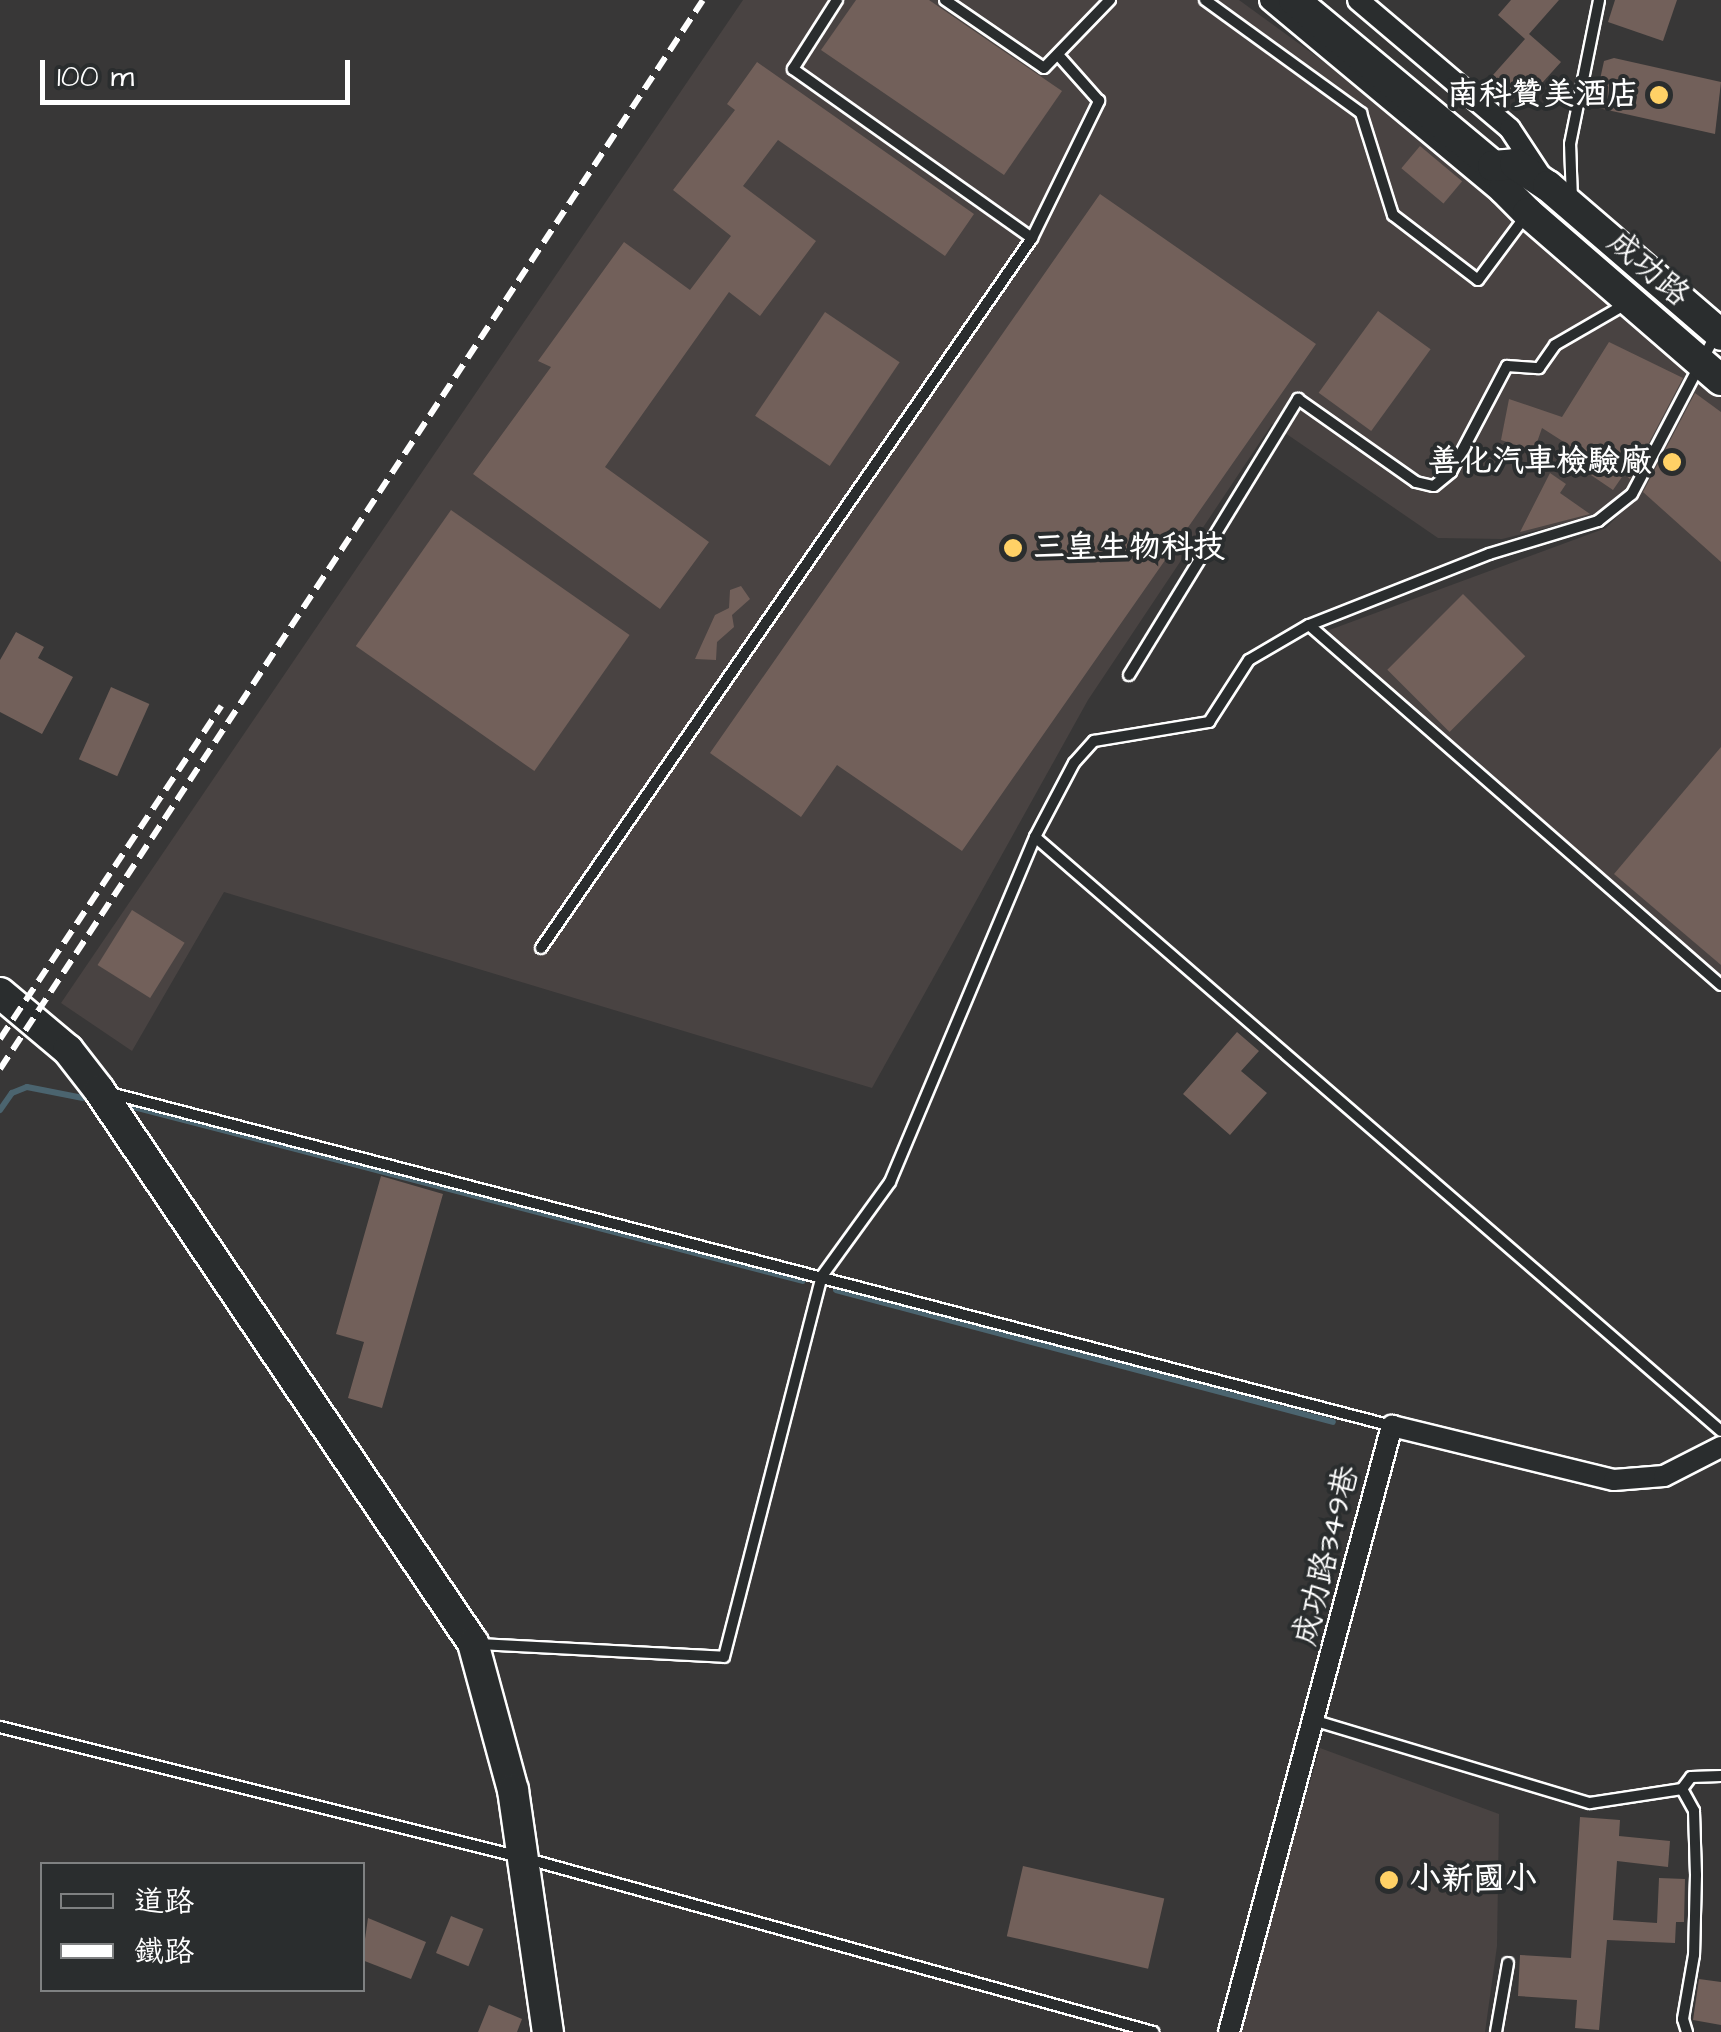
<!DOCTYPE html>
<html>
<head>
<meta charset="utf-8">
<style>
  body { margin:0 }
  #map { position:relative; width:1721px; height:2032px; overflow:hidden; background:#383737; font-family:"Architects Daughter","LXGW WenKai TC",sans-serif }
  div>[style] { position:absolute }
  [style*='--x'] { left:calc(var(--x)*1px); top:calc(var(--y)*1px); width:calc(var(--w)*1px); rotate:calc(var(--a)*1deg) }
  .built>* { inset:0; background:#494342 }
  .stream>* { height:6px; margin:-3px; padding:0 3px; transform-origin:3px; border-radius:3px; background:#4b646f }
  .building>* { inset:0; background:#72605a; transform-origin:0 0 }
  .roads { filter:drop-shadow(2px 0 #fff) drop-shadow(-2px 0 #fff) drop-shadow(0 2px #fff) drop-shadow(0 -2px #fff) }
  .lane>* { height:10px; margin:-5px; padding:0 5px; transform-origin:5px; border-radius:5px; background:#2a2d2e }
  .street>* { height:20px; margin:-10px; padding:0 10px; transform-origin:10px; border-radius:10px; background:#2a2d2e }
  .secondary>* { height:30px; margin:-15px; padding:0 15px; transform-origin:15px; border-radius:15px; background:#2a2d2e }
  .rail>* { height:6px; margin-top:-3px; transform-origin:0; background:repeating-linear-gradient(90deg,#fff 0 15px,transparent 0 23px) }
  .dots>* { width:28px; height:28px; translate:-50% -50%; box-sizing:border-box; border:5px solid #2a2d2e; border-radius:50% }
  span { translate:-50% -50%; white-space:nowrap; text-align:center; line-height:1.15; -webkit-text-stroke:8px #2a2d2e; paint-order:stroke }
  .poi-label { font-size:32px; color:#fff; font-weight:700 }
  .right { translate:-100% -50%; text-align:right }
  .left { translate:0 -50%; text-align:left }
  .street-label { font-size:32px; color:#fff }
  .legend { position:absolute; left:40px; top:1862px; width:325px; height:130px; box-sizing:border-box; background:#2a2d2e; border:2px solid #7f8182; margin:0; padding:12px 18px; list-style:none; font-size:30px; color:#fff }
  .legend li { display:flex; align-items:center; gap:20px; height:50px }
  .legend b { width:50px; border:2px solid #7f8182 }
  .scale { position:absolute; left:40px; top:60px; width:310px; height:45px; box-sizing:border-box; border:5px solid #fff; border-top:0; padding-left:12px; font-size:30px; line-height:35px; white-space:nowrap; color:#fff; -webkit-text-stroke:8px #2a2d2e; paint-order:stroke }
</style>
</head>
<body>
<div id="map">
  <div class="built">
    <i style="clip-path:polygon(743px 0,1239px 0,1331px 67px,1694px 370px,1628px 490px,1595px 516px,1502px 539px,1438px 538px,1272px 424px,1088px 700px,872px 1088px,224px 892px,132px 1051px,61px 1003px)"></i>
    <i style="clip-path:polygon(1700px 379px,1721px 397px,1721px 975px,1324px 632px,1606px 528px,1638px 495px)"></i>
    <i style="clip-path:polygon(1320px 1748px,1499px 1814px,1497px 1946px,1485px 2032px,1236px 2032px)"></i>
  </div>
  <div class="stream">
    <i style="--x:130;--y:1106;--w:695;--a:14.58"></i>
    <i style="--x:0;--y:1110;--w:21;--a:-55"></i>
    <i style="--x:12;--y:1093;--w:16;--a:-22"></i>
    <i style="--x:27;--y:1087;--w:57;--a:11.1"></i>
    <i style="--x:836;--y:1290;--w:514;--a:14.87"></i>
  </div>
  <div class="building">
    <i style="clip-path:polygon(856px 0,929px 0,1062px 91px,1004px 175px,821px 50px)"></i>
    <i style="clip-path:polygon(1511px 0,1559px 0,1529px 34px,1561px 62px,1524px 103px,1493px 75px,1525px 39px,1498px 15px)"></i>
    <i style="clip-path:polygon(1615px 0,1677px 0,1663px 41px,1608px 22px)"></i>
    <i style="clip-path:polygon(1614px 58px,1721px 82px,1715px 134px,1594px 107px,1604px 61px)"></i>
    <i style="clip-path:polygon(757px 62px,974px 214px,945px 256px,778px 140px,743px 186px,816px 241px,760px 316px,729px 292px,605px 467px,709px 542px,660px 609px,473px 474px,551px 367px,538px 361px,624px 242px,690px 290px,731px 236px,673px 190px,735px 110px,727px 104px)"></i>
    <i style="left:1420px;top:146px;width:55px;height:29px;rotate:40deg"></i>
    <i style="clip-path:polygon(1100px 194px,1316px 344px,962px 851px,837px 765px,801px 817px,710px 753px)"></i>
    <i style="left:1378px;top:311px;width:65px;height:101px;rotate:36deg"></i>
    <i style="left:825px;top:312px;width:90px;height:125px;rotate:34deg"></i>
    <i style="clip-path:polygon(1609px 342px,1683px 378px,1630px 479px,1624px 474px,1613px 490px,1582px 469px,1589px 458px,1542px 428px,1534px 451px,1501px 440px,1509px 399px,1562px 417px)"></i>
    <i style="clip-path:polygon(1695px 393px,1721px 412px,1721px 562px,1643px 492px)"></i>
    <i style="clip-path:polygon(1550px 473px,1566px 484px,1560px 493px,1590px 514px,1520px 532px)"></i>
    <i style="left:451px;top:510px;width:218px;height:166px;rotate:35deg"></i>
    <i style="clip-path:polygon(741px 586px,750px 599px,732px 615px,734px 627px,717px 642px,716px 660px,695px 659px,715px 615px,729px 608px,730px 590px)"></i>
    <i style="left:1463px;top:594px;width:88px;height:107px;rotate:45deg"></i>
    <i style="clip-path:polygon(16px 632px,44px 647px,38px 658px,73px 677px,42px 734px,0 712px,0 660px)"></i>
    <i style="left:111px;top:687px;width:42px;height:79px;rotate:24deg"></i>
    <i style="clip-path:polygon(1721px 747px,1721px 965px,1614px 874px)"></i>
    <i style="left:132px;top:910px;width:62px;height:65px;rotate:32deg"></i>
    <i style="clip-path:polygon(1237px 1032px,1259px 1051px,1241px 1071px,1267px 1093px,1230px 1135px,1183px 1094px)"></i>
    <i style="clip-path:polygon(381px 1176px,443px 1194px,382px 1408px,348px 1398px,364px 1342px,336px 1334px)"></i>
    <i style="clip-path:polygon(1580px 1817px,1620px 1820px,1619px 1836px,1670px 1841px,1668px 1867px,1617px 1861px,1613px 1920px,1657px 1923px,1659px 1878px,1685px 1879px,1684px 1922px,1676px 1922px,1675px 1943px,1607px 1940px,1599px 2030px,1575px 2028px,1577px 2000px,1518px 1996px,1520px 1955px,1571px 1958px)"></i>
    <i style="left:1023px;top:1866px;width:145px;height:72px;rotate:13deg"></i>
    <i style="left:451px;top:1916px;width:35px;height:40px;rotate:22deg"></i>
    <i style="clip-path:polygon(368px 1918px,426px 1942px,411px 1979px,362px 1960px)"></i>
    <i style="clip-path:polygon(1699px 1979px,1721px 1982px,1721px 2025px,1693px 2020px)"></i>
    <i style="clip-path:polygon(489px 2005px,522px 2019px,517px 2032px,478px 2032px)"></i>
  </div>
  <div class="roads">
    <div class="lane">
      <i style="--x:837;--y:0;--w:82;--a:122.5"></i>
      <i style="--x:793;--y:69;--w:293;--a:35.3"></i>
      <i style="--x:945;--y:0;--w:120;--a:34.5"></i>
      <i style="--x:1044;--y:68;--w:95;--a:-45.9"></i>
      <i style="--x:1205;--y:0;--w:193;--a:35.9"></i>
      <i style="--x:1361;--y:113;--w:107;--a:72.6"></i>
      <i style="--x:1393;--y:215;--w:107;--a:37.4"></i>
      <i style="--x:1478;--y:280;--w:82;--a:-53.4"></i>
      <i style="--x:1572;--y:200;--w:56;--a:-92"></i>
      <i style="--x:1570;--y:144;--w:147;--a:-78.6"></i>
      <i style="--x:1309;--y:625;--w:547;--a:41.15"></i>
      <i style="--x:1129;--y:675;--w:324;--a:-58.5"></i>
      <i style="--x:1298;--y:399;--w:144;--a:35.1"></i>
      <i style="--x:1416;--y:482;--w:18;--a:13"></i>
      <i style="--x:1434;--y:486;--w:22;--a:-39"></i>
      <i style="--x:1451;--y:472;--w:120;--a:-62.2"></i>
      <i style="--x:1507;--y:366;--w:32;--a:4"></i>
      <i style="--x:1539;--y:368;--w:28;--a:-55"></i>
      <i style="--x:1555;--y:345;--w:80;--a:-30.1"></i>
      <i style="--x:1035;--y:837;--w:907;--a:40.89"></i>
      <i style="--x:541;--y:948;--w:863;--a:-55.33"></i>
      <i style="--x:1032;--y:238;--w:153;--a:-63.9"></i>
      <i style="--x:1099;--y:101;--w:59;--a:-131.6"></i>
      <i style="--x:110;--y:1093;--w:1325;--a:14.56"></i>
      <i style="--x:479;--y:1644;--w:245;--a:3"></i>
      <i style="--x:724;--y:1657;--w:393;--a:-75.6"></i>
      <i style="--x:822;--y:1276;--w:116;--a:-54.1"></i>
      <i style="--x:890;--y:1182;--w:374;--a:-67.2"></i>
      <i style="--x:1035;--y:837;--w:84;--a:-62.2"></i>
      <i style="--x:1074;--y:763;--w:30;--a:-48"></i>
      <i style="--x:1094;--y:741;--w:117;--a:-9.4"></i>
      <i style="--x:1209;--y:722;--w:74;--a:-57.2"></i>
      <i style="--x:1249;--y:660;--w:69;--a:-30.3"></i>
      <i style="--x:1309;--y:625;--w:193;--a:-21.5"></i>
      <i style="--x:1489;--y:554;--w:114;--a:-16.8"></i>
      <i style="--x:1598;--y:521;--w:43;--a:-38.5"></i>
      <i style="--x:1632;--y:494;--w:178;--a:-62.3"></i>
      <i style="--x:1316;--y:1721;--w:286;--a:16.7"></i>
      <i style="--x:1590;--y:1803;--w:93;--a:-8.7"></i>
      <i style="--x:1682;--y:1789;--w:25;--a:61"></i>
      <i style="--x:1694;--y:1811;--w:64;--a:88.2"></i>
      <i style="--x:1696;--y:1875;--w:80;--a:91.4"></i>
      <i style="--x:1694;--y:1955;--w:65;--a:99.8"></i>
      <i style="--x:1683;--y:2019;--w:14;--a:73"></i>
      <i style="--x:0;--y:1727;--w:540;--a:14.04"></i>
      <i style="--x:524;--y:1858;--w:653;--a:15.46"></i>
      <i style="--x:1682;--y:1789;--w:15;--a:-53"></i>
      <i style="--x:1691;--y:1777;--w:30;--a:-2"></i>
      <i style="--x:1496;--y:2032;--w:70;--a:-80.1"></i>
    </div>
    <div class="street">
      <i style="--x:1270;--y:0;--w:303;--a:39.8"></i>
      <i style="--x:1358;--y:0;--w:199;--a:40.3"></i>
      <i style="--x:1510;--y:129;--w:56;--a:56.6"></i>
      <i style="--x:1229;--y:2032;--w:628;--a:-74.95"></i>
      <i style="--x:1392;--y:1426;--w:228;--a:13.7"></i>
      <i style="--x:1614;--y:1480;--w:50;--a:-4.6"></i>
      <i style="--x:1664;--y:1476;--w:64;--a:-27"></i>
    </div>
    <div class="secondary">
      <i style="--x:1294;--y:0;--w:259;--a:39.8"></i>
      <i style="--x:1493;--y:166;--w:25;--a:64"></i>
      <i style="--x:1504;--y:189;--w:34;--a:45"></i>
      <i style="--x:1528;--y:213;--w:255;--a:40.9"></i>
      <i style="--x:1493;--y:166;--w:22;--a:-5"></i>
      <i style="--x:1515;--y:164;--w:40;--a:34"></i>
      <i style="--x:1548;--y:186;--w:228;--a:40.7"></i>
      <i style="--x:0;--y:993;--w:89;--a:40"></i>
      <i style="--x:68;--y:1050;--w:51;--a:52.2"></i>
      <i style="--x:99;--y:1090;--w:668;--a:55.93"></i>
      <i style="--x:473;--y:1643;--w:152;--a:74.8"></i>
      <i style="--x:513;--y:1790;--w:245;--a:81.8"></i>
    </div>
  </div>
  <div class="rail">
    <i style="--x:0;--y:1039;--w:400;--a:-56.4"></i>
    <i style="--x:0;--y:1069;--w:1279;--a:-56.67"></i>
  </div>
  <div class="dots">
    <i style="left:1659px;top:95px;background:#ffd166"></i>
    <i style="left:1672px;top:462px;background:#ffd166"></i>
    <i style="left:1013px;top:548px;background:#ffd166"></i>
    <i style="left:1389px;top:1880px;background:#ffd166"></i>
  </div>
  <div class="poi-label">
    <span class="right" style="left:1639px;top:95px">南科贊美酒店</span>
    <span class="right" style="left:1652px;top:462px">善化汽車檢驗廠</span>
    <span class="left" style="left:1033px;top:548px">三皇生物科技</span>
    <span class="left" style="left:1409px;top:1880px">小新國小</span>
  </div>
  <div class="street-label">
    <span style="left:1648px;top:269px;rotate:41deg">成功路</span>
    <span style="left:1327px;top:1556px;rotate:-76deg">成功路349巷</span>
  </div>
  <ul class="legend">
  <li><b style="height:12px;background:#2a2d2e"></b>道路</li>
  <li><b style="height:12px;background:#fff"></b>鐵路</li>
  </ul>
  <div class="scale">100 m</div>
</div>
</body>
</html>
